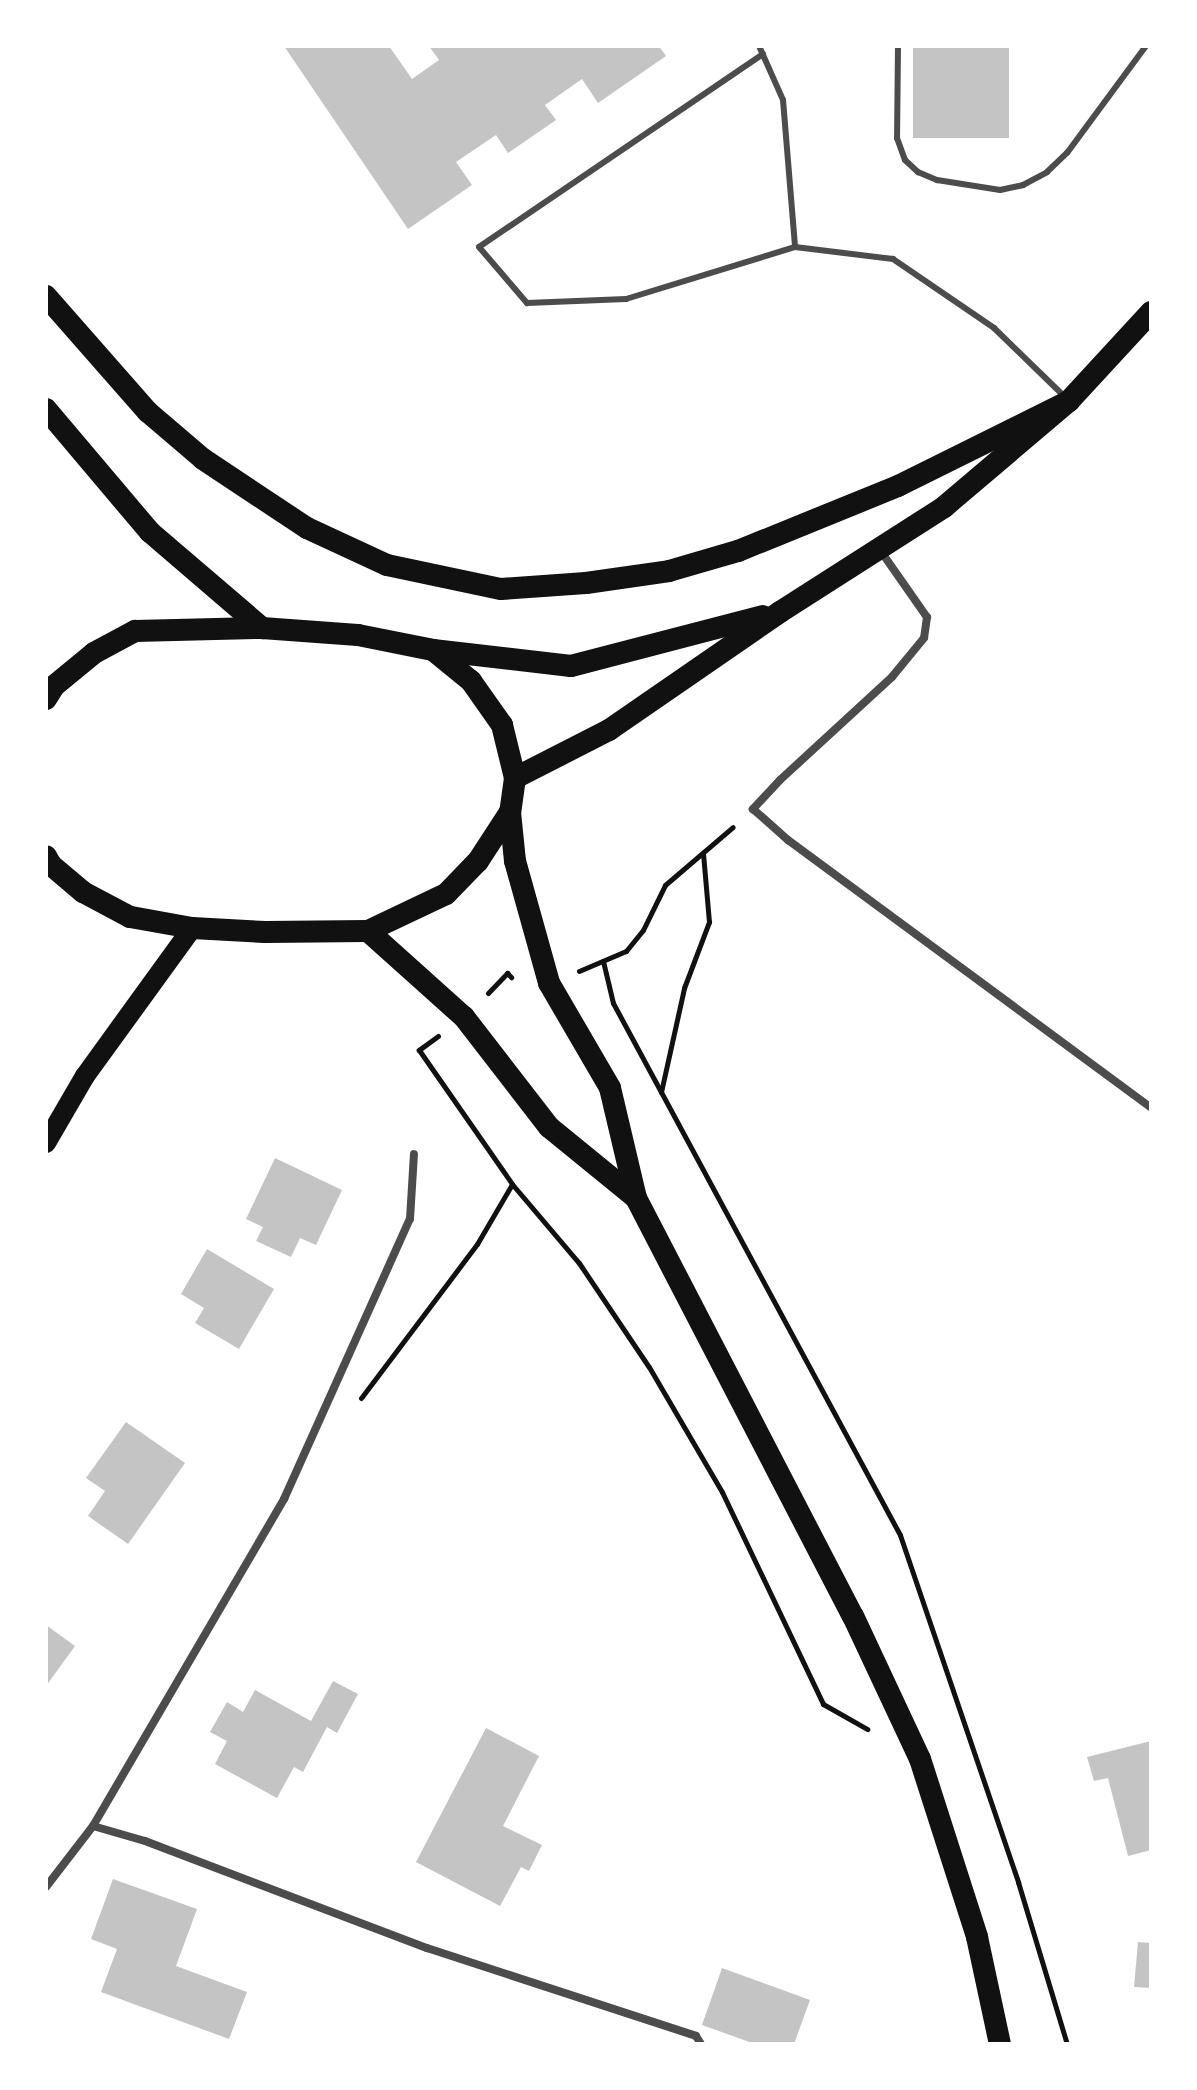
<!DOCTYPE html>
<html>
<head>
<meta charset="utf-8">
<style>
  body { margin:0 }
  #map { position:relative; width:1197px; height:2090px; overflow:hidden; background:#fff; font-family:"DejaVu Sans",sans-serif }
  div>[style] { position:absolute }
  [style*='--x'] { left:calc(var(--x)*1px); top:calc(var(--y)*1px); width:calc(var(--w)*1px); rotate:calc(var(--a)*1deg) }
  .building>* { inset:0; background:#c4c4c4; transform-origin:0 0 }
  .path>* { height:5px; margin:-2.5px; padding:0 2.5px; transform-origin:2.5px; border-radius:2.5px; background:#111 }
  .service>* { height:6px; margin:-3px; padding:0 3px; transform-origin:3px; border-radius:3px; background:#4c4c4c }
  .minor>* { height:8px; margin:-4px; padding:0 4px; transform-origin:4px; border-radius:4px; background:#4c4c4c }
  .primary>* { height:20px; margin:-10px; padding:0 10px; transform-origin:10px; border-radius:10px; background:#111 }
  .trunk>* { height:22px; margin:-11px; padding:0 11px; transform-origin:11px; border-radius:11px; background:#111 }
  span { translate:-50% -50%; white-space:nowrap; text-align:center; line-height:1.15; -webkit-text-stroke:8px #fff; paint-order:stroke }
  .frame { position:absolute; inset:0; border:48px solid #fff; pointer-events:none }
</style>
</head>
<body>
<div id="map">
  <div class="building">
    <i style="clip-path:polygon(284px 46px,389px 46px,412px 79px,439px 60px,429px 46px,659px 46px,666px 56px,598px 103px,582px 79px,545px 105px,556px 120px,508px 153px,496px 135px,456px 162px,472px 185px,408px 229px)"></i>
    <i style="left:913px;top:46px;width:96px;height:92px"></i>
    <i style="clip-path:polygon(275px 1158px,342px 1190px,316px 1245px,300px 1238px,291px 1257px,256px 1241px,263px 1227px,246px 1219px)"></i>
    <i style="clip-path:polygon(207px 1249px,274px 1289px,239px 1349px,195px 1323px,204px 1308px,181px 1294px)"></i>
    <i style="clip-path:polygon(126px 1422px,185px 1463px,128px 1544px,88px 1516px,105px 1491px,86px 1478px)"></i>
    <i style="clip-path:polygon(46px 1625px,75px 1646px,46px 1686px)"></i>
    <i style="clip-path:polygon(333px 1681px,358px 1694px,337px 1733px,327px 1727px,303px 1772px,294px 1767px,277px 1798px,215px 1764px,227px 1741px,210px 1732px,227px 1702px,243px 1712px,255px 1690px,311px 1721px)"></i>
    <i style="clip-path:polygon(486px 1728px,539px 1756px,503px 1826px,542px 1845px,529px 1871px,521px 1867px,500px 1906px,416px 1862px)"></i>
    <i style="clip-path:polygon(1151px 1741px,1151px 1850px,1128px 1856px,1108px 1778px,1094px 1781px,1087px 1757px)"></i>
    <i style="clip-path:polygon(113px 1879px,197px 1909px,176px 1966px,247px 1992px,229px 2039px,101px 1992px,117px 1949px,91px 1939px)"></i>
    <i style="clip-path:polygon(1138px 1942px,1151px 1943px,1151px 1988px,1134px 1987px)"></i>
    <i style="clip-path:polygon(722px 1968px,810px 2000px,794px 2044px,755px 2044px,702px 2025px)"></i>
  </div>
  <div class="path">
    <i style="--x:603;--y:961;--w:43;--a:76.6"></i>
    <i style="--x:613;--y:1003;--w:604;--a:61.65"></i>
    <i style="--x:900;--y:1535;--w:367;--a:71.2"></i>
    <i style="--x:1018;--y:1882;--w:169;--a:73.2"></i>
    <i style="--x:579;--y:971;--w:51;--a:-23.1"></i>
    <i style="--x:626;--y:951;--w:27;--a:-51"></i>
    <i style="--x:643;--y:930;--w:50;--a:-63.9"></i>
    <i style="--x:665;--y:885;--w:89;--a:-40.5"></i>
    <i style="--x:488;--y:993;--w:28;--a:-46"></i>
    <i style="--x:507;--y:973;--w:6;--a:45"></i>
    <i style="--x:438;--y:1036;--w:24;--a:144"></i>
    <i style="--x:419;--y:1050;--w:163;--a:55.2"></i>
    <i style="--x:512;--y:1184;--w:104;--a:49.7"></i>
    <i style="--x:579;--y:1263;--w:125;--a:56.1"></i>
    <i style="--x:649;--y:1367;--w:145;--a:59.7"></i>
    <i style="--x:722;--y:1492;--w:235;--a:64.5"></i>
    <i style="--x:823;--y:1704;--w:51;--a:29.6"></i>
    <i style="--x:661;--y:1092;--w:107;--a:-77.5"></i>
    <i style="--x:684;--y:988;--w:71;--a:-69.3"></i>
    <i style="--x:709;--y:922;--w:69;--a:-95"></i>
    <i style="--x:361;--y:1398;--w:193;--a:-53"></i>
    <i style="--x:477;--y:1244;--w:69;--a:-59.7"></i>
  </div>
  <div class="service">
    <i style="--x:759;--y:46;--w:59;--a:66"></i>
    <i style="--x:783;--y:100;--w:147;--a:85.3"></i>
    <i style="--x:898;--y:46;--w:92;--a:90.6"></i>
    <i style="--x:897;--y:138;--w:23;--a:70"></i>
    <i style="--x:905;--y:160;--w:18;--a:43"></i>
    <i style="--x:918;--y:172;--w:21;--a:23"></i>
    <i style="--x:937;--y:180;--w:64;--a:9"></i>
    <i style="--x:1000;--y:190;--w:24;--a:-12"></i>
    <i style="--x:1023;--y:185;--w:27;--a:-28"></i>
    <i style="--x:1047;--y:172;--w:28;--a:-44"></i>
    <i style="--x:1067;--y:153;--w:133;--a:-53.6"></i>
    <i style="--x:763;--y:54;--w:343;--a:145.8"></i>
    <i style="--x:479;--y:247;--w:74;--a:49.4"></i>
    <i style="--x:527;--y:303;--w:99;--a:-2.3"></i>
    <i style="--x:626;--y:299;--w:177;--a:-17.1"></i>
    <i style="--x:795;--y:247;--w:99;--a:7"></i>
    <i style="--x:893;--y:259;--w:122;--a:34.3"></i>
    <i style="--x:994;--y:328;--w:99;--a:44.2"></i>
  </div>
  <div class="minor">
    <i style="--x:880;--y:550;--w:82;--a:55"></i>
    <i style="--x:927;--y:617;--w:21;--a:98"></i>
    <i style="--x:924;--y:638;--w:50;--a:129.4"></i>
    <i style="--x:892;--y:677;--w:152;--a:137.4"></i>
    <i style="--x:780;--y:780;--w:40;--a:133"></i>
    <i style="--x:753;--y:809;--w:47;--a:41.5"></i>
    <i style="--x:788;--y:840;--w:451;--a:36.4"></i>
    <i style="--x:93;--y:1826;--w:54;--a:16.1"></i>
    <i style="--x:145;--y:1841;--w:302;--a:20.8"></i>
    <i style="--x:427;--y:1948;--w:283;--a:18.1"></i>
    <i style="--x:696;--y:2036;--w:9;--a:58"></i>
    <i style="--x:46;--y:1887;--w:77;--a:-52.4"></i>
    <i style="--x:93;--y:1826;--w:379;--a:-59.7"></i>
    <i style="--x:284;--y:1499;--w:307;--a:-65.8"></i>
    <i style="--x:410;--y:1219;--w:65;--a:-86.5"></i>
  </div>
  <div class="primary">
    <i style="--x:46;--y:1143;--w:78;--a:-59.8"></i>
    <i style="--x:85;--y:1076;--w:183;--a:-54.1"></i>
  </div>
  <div class="trunk">
    <i style="--x:46;--y:296;--w:154;--a:48.7"></i>
    <i style="--x:148;--y:412;--w:72;--a:40.5"></i>
    <i style="--x:203;--y:459;--w:125;--a:33.6"></i>
    <i style="--x:307;--y:528;--w:88;--a:24.8"></i>
    <i style="--x:387;--y:565;--w:116;--a:11.9"></i>
    <i style="--x:501;--y:589;--w:85;--a:-4"></i>
    <i style="--x:586;--y:583;--w:84;--a:-8.2"></i>
    <i style="--x:669;--y:571;--w:72;--a:-16.2"></i>
    <i style="--x:738;--y:551;--w:173;--a:-22.1"></i>
    <i style="--x:898;--y:486;--w:191;--a:-26.4"></i>
    <i style="--x:46;--y:409;--w:161;--a:49.8"></i>
    <i style="--x:150;--y:532;--w:148;--a:40.6"></i>
    <i style="--x:433;--y:650;--w:139;--a:6.6"></i>
    <i style="--x:571;--y:666;--w:198;--a:-14.6"></i>
    <i style="--x:46;--y:699;--w:15;--a:-58"></i>
    <i style="--x:54;--y:686;--w:52;--a:-39.5"></i>
    <i style="--x:94;--y:653;--w:47;--a:-28.2"></i>
    <i style="--x:135;--y:631;--w:127;--a:-1.4"></i>
    <i style="--x:262;--y:628;--w:96;--a:4.2"></i>
    <i style="--x:358;--y:635;--w:76;--a:11.3"></i>
    <i style="--x:433;--y:650;--w:49;--a:39.2"></i>
    <i style="--x:471;--y:681;--w:54;--a:54.8"></i>
    <i style="--x:502;--y:725;--w:55;--a:76.2"></i>
    <i style="--x:515;--y:778;--w:34;--a:98"></i>
    <i style="--x:510;--y:812;--w:59;--a:123.1"></i>
    <i style="--x:478;--y:861;--w:46;--a:134.1"></i>
    <i style="--x:446;--y:894;--w:86;--a:154.6"></i>
    <i style="--x:368;--y:931;--w:103;--a:179.4"></i>
    <i style="--x:265;--y:932;--w:73;--a:-176.9"></i>
    <i style="--x:192;--y:928;--w:63;--a:-169.9"></i>
    <i style="--x:130;--y:917;--w:53;--a:-152"></i>
    <i style="--x:83;--y:892;--w:42;--a:-139.8"></i>
    <i style="--x:51;--y:865;--w:10;--a:-119"></i>
    <i style="--x:515;--y:778;--w:106;--a:-27.1"></i>
    <i style="--x:609;--y:730;--w:208;--a:-34.6"></i>
    <i style="--x:780;--y:612;--w:195;--a:-32.6"></i>
    <i style="--x:944;--y:507;--w:164;--a:-40.3"></i>
    <i style="--x:1069;--y:401;--w:121;--a:-47.3"></i>
    <i style="--x:510;--y:812;--w:49;--a:84.2"></i>
    <i style="--x:515;--y:861;--w:127;--a:74.4"></i>
    <i style="--x:549;--y:983;--w:121;--a:59.8"></i>
    <i style="--x:610;--y:1088;--w:113;--a:76.7"></i>
    <i style="--x:636;--y:1198;--w:471;--a:62.6"></i>
    <i style="--x:853;--y:1616;--w:158;--a:64.9"></i>
    <i style="--x:920;--y:1759;--w:187;--a:72.2"></i>
    <i style="--x:977;--y:1937;--w:109;--a:77.9"></i>
    <i style="--x:368;--y:931;--w:129;--a:41.9"></i>
    <i style="--x:464;--y:1017;--w:139;--a:52.3"></i>
    <i style="--x:549;--y:1127;--w:112;--a:39.2"></i>
  </div>
  <div class="frame"></div>
</div>
</body>
</html>
